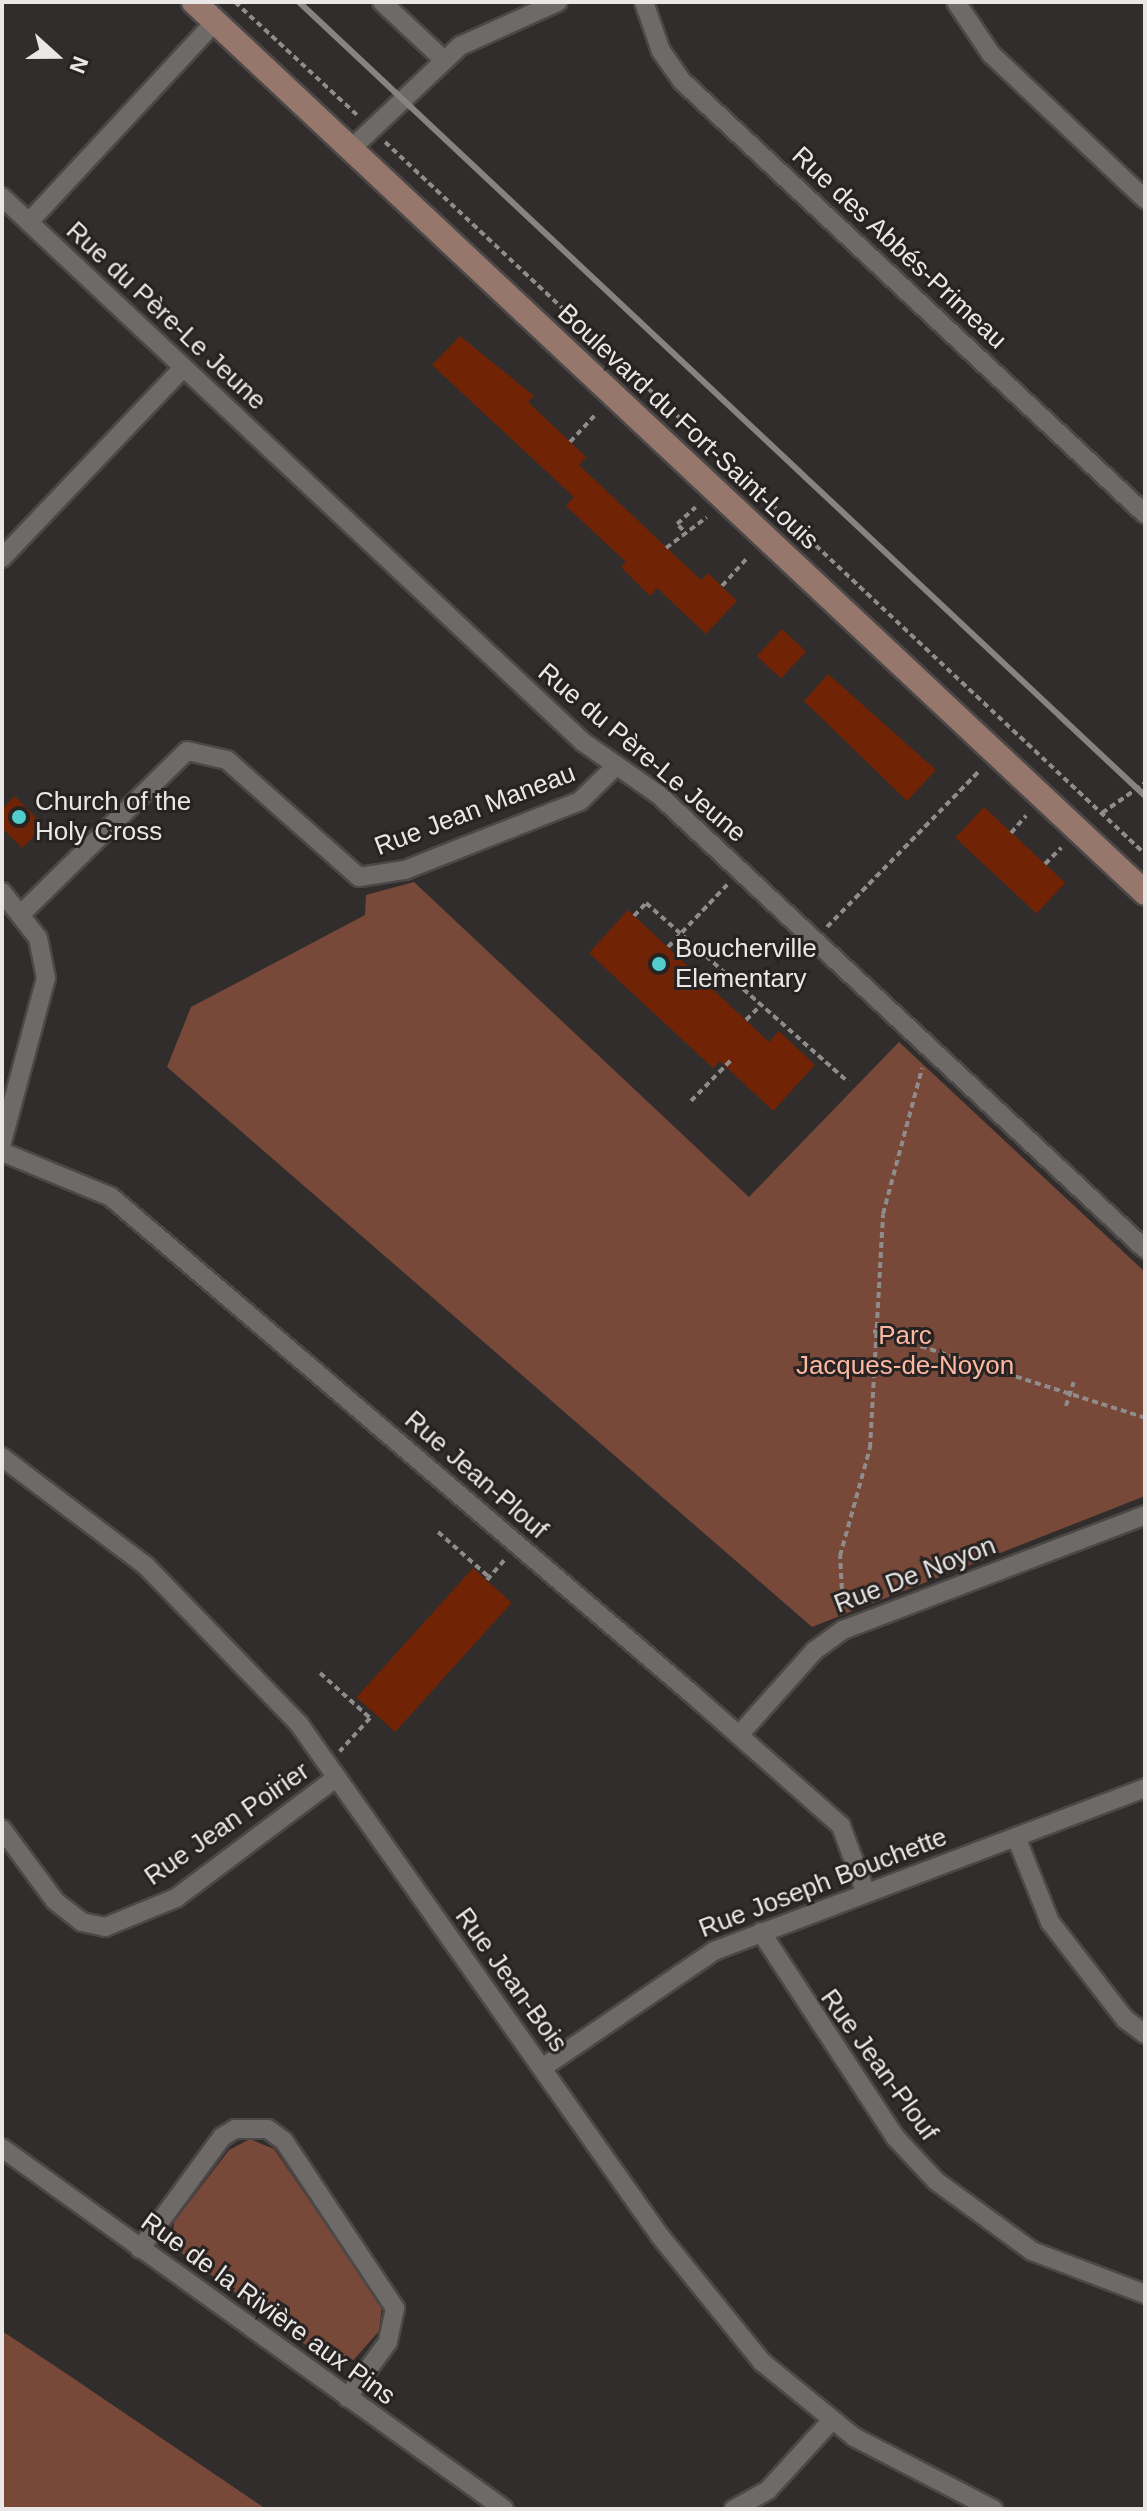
<!DOCTYPE html>
<html>
<head>
<meta charset="utf-8">
<style>
  body { margin:0 }
  #map { position:relative; width:1147px; height:2511px; overflow:hidden; background:#312d2c; font-family:Arial,sans-serif }
  div>[style] { position:absolute }
  [style*='--x'] { left:calc(var(--x)*1px); top:calc(var(--y)*1px); width:calc(var(--w)*1px); rotate:calc(var(--a)*1deg) }
  .green>* { inset:0; background:#784839 }
  .building>* { inset:0; background:#712306; transform-origin:0 0 }
  .path>* { height:4px; margin-top:-2px; transform-origin:0; background:repeating-linear-gradient(90deg,#8f8c8b 0 6px,transparent 0 10px) }
  .roads { filter:drop-shadow(2px 0 #4b4847) drop-shadow(-2px 0 #4b4847) drop-shadow(0 2px #4b4847) drop-shadow(0 -2px #4b4847) }
  .street>* { height:18px; margin:-9px; padding:0 9px; transform-origin:9px; border-radius:9px; background:#6e6a68 }
  .secondary>* { height:24px; margin:-12px; padding:0 12px; transform-origin:12px; border-radius:12px; background:#97776c }
  .rail>* { height:6px; margin:-3px; padding:0 3px; transform-origin:3px; border-radius:3px; background:#878382 }
  .dots>* { width:22px; height:22px; translate:-50% -50%; box-sizing:border-box; border:4px solid #272322; border-radius:50% }
  span { translate:-50% -50%; white-space:nowrap; text-align:center; line-height:1.15; -webkit-text-stroke:6px #272322; paint-order:stroke }
  .street-label { font-size:26px; color:#eae8e7 }
  .poi-label { font-size:26px; color:#eae8e7 }
  .left { translate:0 -50%; text-align:left }
  .park-label { font-size:26px; color:#feb8a2 }
  .frame { position:absolute; inset:0; border:4px solid #eae8e7; pointer-events:none }
  .north { position:absolute; left:16px; top:16px; width:80px; height:80px; -webkit-text-stroke:6px #272322; paint-order:stroke; rotate:111deg; font-size:22px; font-weight:700; line-height:32px; text-align:center; color:#eae8e7 }
  .north::after { content:''; display:block; margin:auto; width:28px; height:36px; background:#eae8e7; clip-path:polygon(50% 0,100% 100%,50% 72%,0 100%) }
</style>
</head>
<body>
<div id="map">
  <div class="green">
    <i style="clip-path:polygon(414px 882px,749px 1197px,899px 1042px,1145px 1272px,1145px 1496px,812px 1627px,167px 1067px,191px 1007px,365px 915px,366px 895px)"></i>
    <i style="clip-path:polygon(250px 2139px,274px 2149px,382px 2306px,379px 2331px,351px 2363px,336px 2367px,172px 2246px,174px 2222px,229px 2150px)"></i>
    <i style="clip-path:polygon(2px 2331px,64px 2372px,266px 2509px,2px 2509px)"></i>
  </div>
  <div class="building">
    <i style="clip-path:polygon(460px 336px,534px 396px,528px 402px,586px 457px,579px 465px,701px 580px,708px 573px,737px 601px,706px 634px,657px 588px,650px 596px,621px 567px,626px 562px,566px 506px,574px 497px,432px 365px)"></i>
    <i style="left:782px;top:629px;width:33px;height:37px;rotate:43deg"></i>
    <i style="clip-path:polygon(828px 674px,936px 770px,907px 801px,804px 701px)"></i>
    <i style="clip-path:polygon(15px 796px,44px 826px,22px 848px,2px 828px,2px 809px)"></i>
    <i style="left:984px;top:807px;width:111px;height:42px;rotate:43deg"></i>
    <i style="clip-path:polygon(628px 910px,769px 1042px,779px 1031px,815px 1065px,773px 1111px,720px 1061px,713px 1068px,589px 953px)"></i>
    <i style="left:473px;top:1568px;width:52px;height:174px;rotate:42deg"></i>
  </div>
  <div class="path">
    <i style="--x:235;--y:2;--w:168;--a:42.8"></i>
    <i style="--x:385;--y:142;--w:1041;--a:43.13"></i>
    <i style="--x:570;--y:442;--w:38;--a:-47"></i>
    <i style="--x:683;--y:530;--w:8;--a:-135"></i>
    <i style="--x:677;--y:524;--w:25;--a:-42"></i>
    <i style="--x:666;--y:548;--w:51;--a:-37.1"></i>
    <i style="--x:722;--y:586;--w:40;--a:-48"></i>
    <i style="--x:1102;--y:813;--w:52;--a:-34.9"></i>
    <i style="--x:1011;--y:833;--w:23;--a:-49"></i>
    <i style="--x:1045;--y:864;--w:23;--a:-45"></i>
    <i style="--x:634;--y:916;--w:18;--a:-47"></i>
    <i style="--x:646;--y:903;--w:270;--a:41.5"></i>
    <i style="--x:827;--y:927;--w:218;--a:-45.7"></i>
    <i style="--x:668;--y:947;--w:86;--a:-46.4"></i>
    <i style="--x:746;--y:1020;--w:21;--a:-45"></i>
    <i style="--x:691;--y:1101;--w:59;--a:-45.7"></i>
    <i style="--x:873;--y:1331;--w:286;--a:17.7"></i>
    <i style="--x:1066;--y:1406;--w:25;--a:-72"></i>
    <i style="--x:438;--y:1532;--w:68;--a:41.4"></i>
    <i style="--x:487;--y:1580;--w:29;--a:-49"></i>
    <i style="--x:843;--y:1609;--w:53;--a:-93.2"></i>
    <i style="--x:840;--y:1556;--w:112;--a:-74.5"></i>
    <i style="--x:870;--y:1448;--w:234;--a:-86.8"></i>
    <i style="--x:883;--y:1214;--w:151;--a:-75"></i>
    <i style="--x:320;--y:1673;--w:67;--a:42"></i>
    <i style="--x:370;--y:1718;--w:45;--a:132.3"></i>
  </div>
  <div class="roads">
    <div class="street">
      <i style="--x:382;--y:2;--w:83;--a:43.1"></i>
      <i style="--x:644;--y:2;--w:52;--a:70.9"></i>
      <i style="--x:661;--y:51;--w:37;--a:55"></i>
      <i style="--x:682;--y:81;--w:634;--a:43.08"></i>
      <i style="--x:956;--y:2;--w:63;--a:56.1"></i>
      <i style="--x:991;--y:54;--w:212;--a:43.3"></i>
      <i style="--x:351;--y:149;--w:150;--a:-43.4"></i>
      <i style="--x:460;--y:46;--w:107;--a:-24.2"></i>
      <i style="--x:2;--y:197;--w:797;--a:43.17"></i>
      <i style="--x:583;--y:742;--w:93;--a:34.9"></i>
      <i style="--x:659;--y:795;--w:665;--a:43.05"></i>
      <i style="--x:29;--y:222;--w:273;--a:-47.1"></i>
      <i style="--x:2;--y:558;--w:261;--a:-46.4"></i>
      <i style="--x:2;--y:892;--w:58;--a:52"></i>
      <i style="--x:38;--y:938;--w:41;--a:78.7"></i>
      <i style="--x:46;--y:978;--w:170;--a:105"></i>
      <i style="--x:22;--y:913;--w:231;--a:-44.5"></i>
      <i style="--x:187;--y:751;--w:41;--a:12.7"></i>
      <i style="--x:227;--y:760;--w:176;--a:41.6"></i>
      <i style="--x:359;--y:877;--w:47;--a:-8.7"></i>
      <i style="--x:405;--y:870;--w:188;--a:-21.5"></i>
      <i style="--x:580;--y:801;--w:50;--a:-44.2"></i>
      <i style="--x:2;--y:1152;--w:118;--a:22.4"></i>
      <i style="--x:111;--y:1197;--w:765;--a:40.54"></i>
      <i style="--x:692;--y:1694;--w:199;--a:41.5"></i>
      <i style="--x:841;--y:1826;--w:69;--a:69.7"></i>
      <i style="--x:2;--y:1457;--w:181;--a:37.1"></i>
      <i style="--x:146;--y:1566;--w:220;--a:45.9"></i>
      <i style="--x:299;--y:1724;--w:626;--a:54.81"></i>
      <i style="--x:660;--y:2236;--w:162;--a:51"></i>
      <i style="--x:762;--y:2362;--w:119;--a:39.2"></i>
      <i style="--x:854;--y:2437;--w:157;--a:27.4"></i>
      <i style="--x:739;--y:1735;--w:113;--a:-48.2"></i>
      <i style="--x:814;--y:1651;--w:36;--a:-36"></i>
      <i style="--x:843;--y:1630;--w:323;--a:-20.8"></i>
      <i style="--x:2;--y:1829;--w:89;--a:53.6"></i>
      <i style="--x:55;--y:1901;--w:34;--a:38"></i>
      <i style="--x:82;--y:1922;--w:24;--a:12"></i>
      <i style="--x:105;--y:1927;--w:77;--a:-22.2"></i>
      <i style="--x:176;--y:1898;--w:201;--a:-36.9"></i>
      <i style="--x:1016;--y:1837;--w:92;--a:68.2"></i>
      <i style="--x:1050;--y:1922;--w:123;--a:52.3"></i>
      <i style="--x:1125;--y:2019;--w:25;--a:37"></i>
      <i style="--x:761;--y:1932;--w:245;--a:56.8"></i>
      <i style="--x:895;--y:2137;--w:60;--a:47"></i>
      <i style="--x:936;--y:2181;--w:119;--a:36.1"></i>
      <i style="--x:1032;--y:2251;--w:121;--a:20.8"></i>
      <i style="--x:542;--y:2068;--w:208;--a:-34.2"></i>
      <i style="--x:714;--y:1951;--w:461;--a:-20.7"></i>
      <i style="--x:2;--y:2148;--w:618;--a:35.72"></i>
      <i style="--x:140;--y:2249;--w:139;--a:-53.8"></i>
      <i style="--x:222;--y:2137;--w:15;--a:-32"></i>
      <i style="--x:235;--y:2129;--w:33;--a:0"></i>
      <i style="--x:268;--y:2129;--w:20;--a:37"></i>
      <i style="--x:284;--y:2141;--w:201;--a:56.4"></i>
      <i style="--x:395;--y:2308;--w:35;--a:102"></i>
      <i style="--x:388;--y:2342;--w:69;--a:126.2"></i>
      <i style="--x:734;--y:2509;--w:39;--a:-29"></i>
      <i style="--x:768;--y:2490;--w:93;--a:-47.6"></i>
    </div>
    <div class="secondary">
      <i style="--x:194;--y:2;--w:1303;--a:43.13"></i>
    </div>
  </div>
  <div class="rail">
    <i style="--x:299;--y:2;--w:1160;--a:43.18"></i>
  </div>
  <div class="dots">
    <i style="left:19px;top:817px;background:#52cdcc"></i>
    <i style="left:659px;top:964px;background:#52cdcc"></i>
  </div>
  <div class="street-label">
    <span style="left:899px;top:248px;rotate:43deg">Rue des Abbés-Primeau</span>
    <span style="left:166px;top:316px;rotate:43deg">Rue du Père-Le Jeune</span>
    <span style="left:688px;top:427px;rotate:43deg">Boulevard du Fort-Saint-Louis</span>
    <span style="left:642px;top:753px;rotate:40deg">Rue du Père-Le Jeune</span>
    <span style="left:475px;top:810px;rotate:-21deg">Rue Jean Maneau</span>
    <span style="left:476px;top:1475px;rotate:41deg">Rue Jean-Plouf</span>
    <span style="left:915px;top:1575px;rotate:-21deg">Rue De Noyon</span>
    <span style="left:227px;top:1824px;rotate:-35deg">Rue Jean Poirier</span>
    <span style="left:823px;top:1883px;rotate:-21deg">Rue Joseph Bouchette</span>
    <span style="left:511px;top:1980px;rotate:54deg">Rue Jean-Bois</span>
    <span style="left:879px;top:2065px;rotate:54deg">Rue Jean-Plouf</span>
    <span style="left:268px;top:2309px;rotate:36deg">Rue de la Rivière aux Pins</span>
  </div>
  <div class="poi-label">
    <span class="left" style="left:35px;top:817px">Church of the<br>Holy Cross</span>
    <span class="left" style="left:675px;top:964px">Boucherville<br>Elementary</span>
  </div>
  <div class="park-label">
    <span style="left:905px;top:1351px">Parc<br>Jacques-de-Noyon</span>
  </div>
  <div class="frame"></div>
  <div class="north">N</div>
</div>
</body>
</html>
